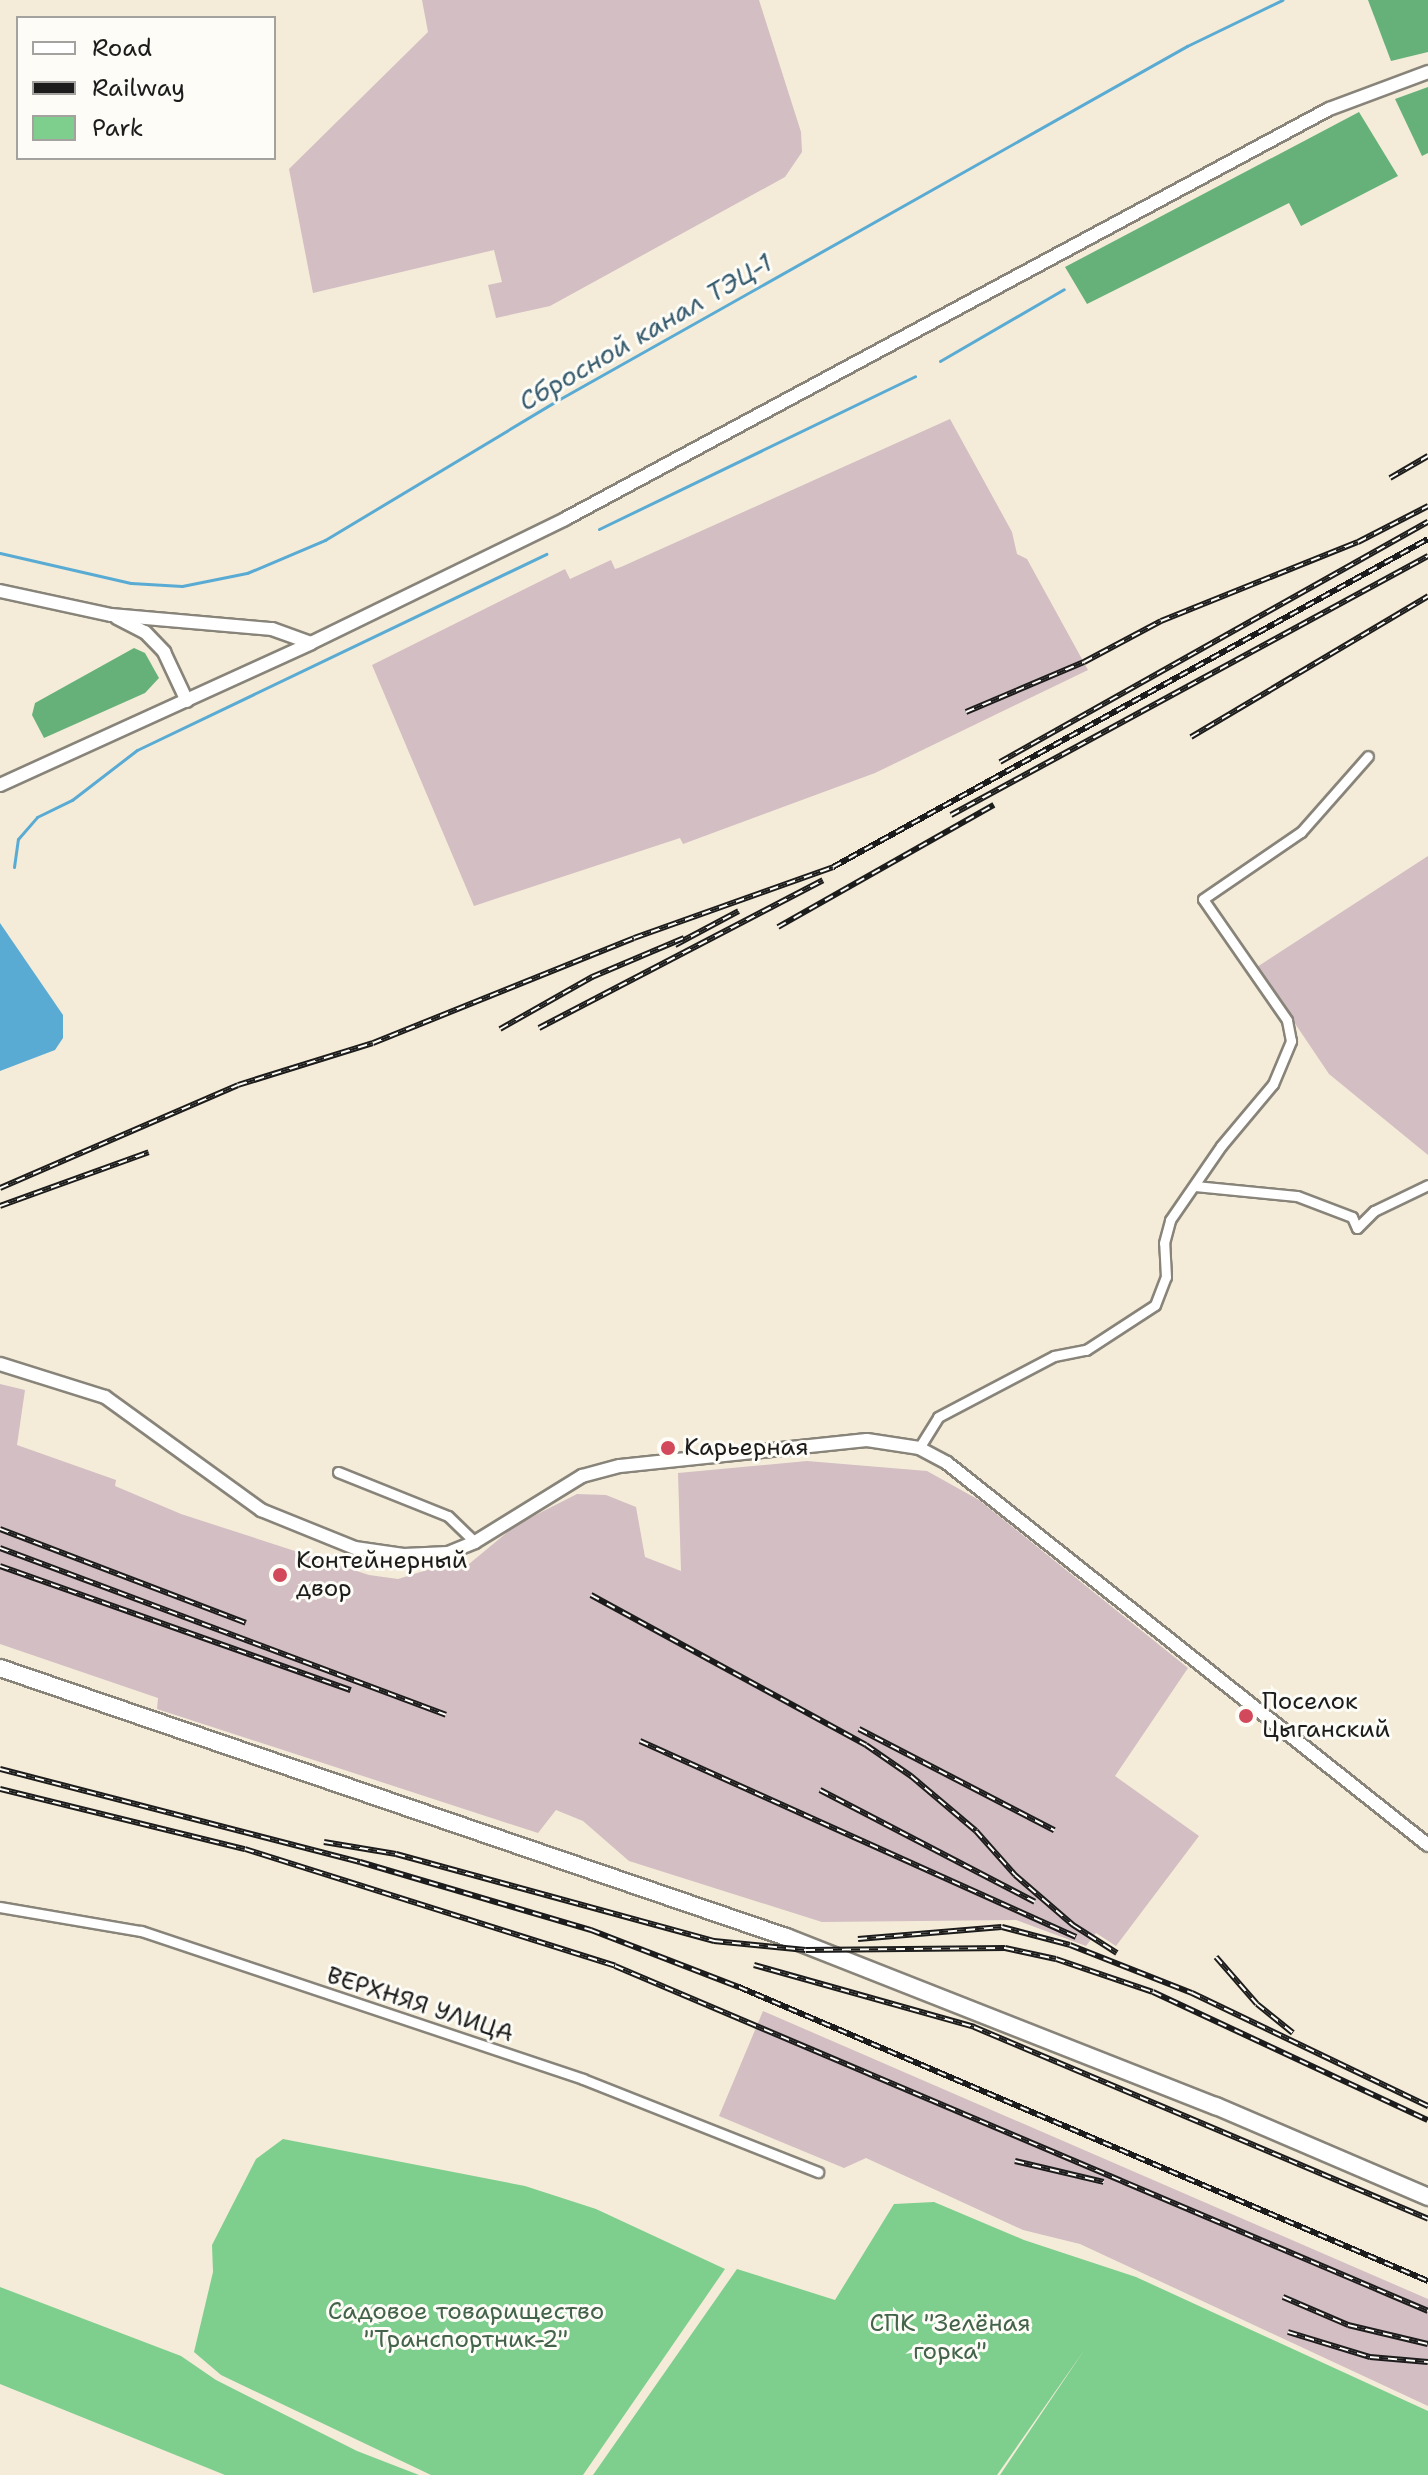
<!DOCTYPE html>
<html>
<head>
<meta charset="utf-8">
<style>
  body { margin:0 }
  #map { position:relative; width:1428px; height:2475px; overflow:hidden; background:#f4ecd8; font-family:"Shantell Sans",sans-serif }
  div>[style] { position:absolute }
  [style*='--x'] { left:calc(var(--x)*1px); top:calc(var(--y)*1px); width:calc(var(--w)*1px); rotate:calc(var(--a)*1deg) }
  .industrial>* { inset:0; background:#d2bec3 }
  .green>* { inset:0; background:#7ece8e }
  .forest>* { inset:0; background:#66b179 }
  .water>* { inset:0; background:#5aabd4 }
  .stream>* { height:3px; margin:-1.5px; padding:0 1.5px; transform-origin:1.5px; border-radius:1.5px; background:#5aabd4 }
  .roads { filter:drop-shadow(2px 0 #88847a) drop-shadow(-2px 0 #88847a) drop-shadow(0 2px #88847a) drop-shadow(0 -2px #88847a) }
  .street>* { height:9px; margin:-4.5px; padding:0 4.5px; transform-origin:4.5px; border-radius:4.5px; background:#fff }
  .secondary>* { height:12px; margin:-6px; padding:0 6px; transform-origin:6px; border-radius:6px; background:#fff }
  .highway>* { height:16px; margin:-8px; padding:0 8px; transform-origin:8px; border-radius:8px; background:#fff }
  .rail>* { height:6px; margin-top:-3px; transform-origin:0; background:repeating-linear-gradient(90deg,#fdfcf7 0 9px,#1c1c1c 0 18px); box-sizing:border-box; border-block:2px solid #1c1c1c }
  .dots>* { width:22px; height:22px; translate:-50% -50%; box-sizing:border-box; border:4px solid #fdfcf7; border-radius:50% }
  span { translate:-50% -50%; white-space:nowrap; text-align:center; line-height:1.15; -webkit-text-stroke:6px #fdfcf7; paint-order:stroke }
  .poi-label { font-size:24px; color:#1c1c1c }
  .left { translate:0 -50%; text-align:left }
  .street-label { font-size:24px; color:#1c1c1c }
  .park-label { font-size:24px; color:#43634a }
  .water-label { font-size:26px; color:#385c6f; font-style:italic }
  .legend { position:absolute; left:16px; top:16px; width:260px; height:144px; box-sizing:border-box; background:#fdfcf7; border:2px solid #a3a29f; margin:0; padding:10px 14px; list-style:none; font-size:24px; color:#1c1c1c }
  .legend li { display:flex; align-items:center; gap:16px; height:40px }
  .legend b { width:40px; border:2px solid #a3a29f }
</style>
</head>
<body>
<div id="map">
  <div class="industrial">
    <i style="clip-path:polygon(422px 0,759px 0,801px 132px,802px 152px,785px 177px,550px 306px,496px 318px,488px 285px,502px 282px,494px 250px,313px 293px,289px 169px,428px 32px)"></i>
    <i style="clip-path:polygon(950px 419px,1012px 532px,1017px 554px,1027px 559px,1088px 670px,875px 773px,683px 844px,680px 838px,474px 906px,372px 665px,565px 569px,570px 579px,611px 560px,615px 569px,621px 567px)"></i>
    <i style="clip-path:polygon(1428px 856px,1428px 1155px,1329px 1074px,1257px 967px)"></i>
    <i style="clip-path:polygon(0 1384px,25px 1390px,17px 1445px,116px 1480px,115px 1486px,181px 1514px,369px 1575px,398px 1579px,440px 1566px,451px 1569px,469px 1564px,516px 1525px,577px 1494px,606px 1495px,636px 1507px,645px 1557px,681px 1571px,678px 1473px,807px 1461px,927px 1471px,979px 1500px,1188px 1668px,1115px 1776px,1199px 1836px,1116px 1946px,1096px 1933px,1086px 1946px,1016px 1920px,822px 1922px,629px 1861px,583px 1821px,556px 1810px,538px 1833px,157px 1709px,158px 1698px,0 1644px)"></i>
    <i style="clip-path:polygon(763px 2011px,1428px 2299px,1428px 2406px,1080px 2244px,1023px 2230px,866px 2158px,844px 2168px,719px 2116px)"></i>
  </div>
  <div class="green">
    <i style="clip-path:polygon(283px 2139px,525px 2186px,596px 2209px,725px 2269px,583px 2475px,431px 2475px,221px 2375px,194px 2352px,213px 2272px,212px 2245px,256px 2159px)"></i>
    <i style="clip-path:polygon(934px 2202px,1024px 2240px,1136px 2277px,1428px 2411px,1428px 2475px,1000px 2475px,1085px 2349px,997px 2475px,593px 2475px,737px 2269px,835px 2300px,894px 2204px)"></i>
    <i style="clip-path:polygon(0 2287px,181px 2356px,216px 2380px,357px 2451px,419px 2475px,225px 2475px,0 2384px)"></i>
  </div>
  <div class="forest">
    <i style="clip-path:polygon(1368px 0,1428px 0,1428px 52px,1391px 61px)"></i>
    <i style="clip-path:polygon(1428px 87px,1428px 153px,1422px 156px,1395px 99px)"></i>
    <i style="clip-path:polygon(1359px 112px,1398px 176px,1301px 226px,1289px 203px,1087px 304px,1065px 267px)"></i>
    <i style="clip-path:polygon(134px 648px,145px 653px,159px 678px,145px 693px,44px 738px,32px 715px,35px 703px)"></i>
  </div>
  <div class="water">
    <i style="clip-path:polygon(0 923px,63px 1015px,63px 1038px,55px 1050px,0 1071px)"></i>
  </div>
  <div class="stream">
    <i style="--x:940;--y:361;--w:143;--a:-30.1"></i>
    <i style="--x:599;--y:529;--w:351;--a:-25.8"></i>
    <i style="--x:0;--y:553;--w:134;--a:12.9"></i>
    <i style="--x:131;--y:583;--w:51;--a:3.4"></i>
    <i style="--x:182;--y:586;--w:66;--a:-11.3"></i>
    <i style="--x:247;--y:573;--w:85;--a:-22.9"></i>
    <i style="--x:325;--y:540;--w:272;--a:-31"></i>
    <i style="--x:558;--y:400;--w:722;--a:-29.37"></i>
    <i style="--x:1187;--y:46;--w:106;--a:-25.8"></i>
    <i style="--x:14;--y:867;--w:28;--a:-82"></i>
    <i style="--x:18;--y:839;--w:29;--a:-49"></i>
    <i style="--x:37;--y:817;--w:39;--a:-26"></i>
    <i style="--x:72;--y:800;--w:82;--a:-37.6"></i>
    <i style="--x:137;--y:750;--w:454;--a:-25.6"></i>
  </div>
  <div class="roads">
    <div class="street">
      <i style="--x:1195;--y:1186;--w:102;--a:5.6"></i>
      <i style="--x:1297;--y:1196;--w:59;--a:20.9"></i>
      <i style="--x:1352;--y:1217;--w:12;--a:66"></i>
      <i style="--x:1357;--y:1228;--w:24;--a:-45"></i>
      <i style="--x:1374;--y:1211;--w:60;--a:-25.7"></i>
      <i style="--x:919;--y:1448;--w:36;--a:-58"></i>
      <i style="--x:938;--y:1417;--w:131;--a:-27.7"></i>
      <i style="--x:1054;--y:1356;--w:33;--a:-11"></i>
      <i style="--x:1086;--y:1350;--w:82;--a:-33.1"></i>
      <i style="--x:1155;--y:1305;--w:30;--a:-69"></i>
      <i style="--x:1166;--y:1277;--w:34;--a:-93"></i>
      <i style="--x:1164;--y:1243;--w:24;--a:-75"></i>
      <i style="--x:1170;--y:1220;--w:90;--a:-55.4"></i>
      <i style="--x:1221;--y:1146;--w:81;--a:-50"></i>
      <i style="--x:1273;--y:1084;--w:47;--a:-67.3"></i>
      <i style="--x:1291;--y:1041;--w:21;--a:-101"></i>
      <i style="--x:1287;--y:1020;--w:147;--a:-124.8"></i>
      <i style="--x:1203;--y:899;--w:119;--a:-34.4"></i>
      <i style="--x:1301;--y:832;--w:101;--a:-48.6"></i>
      <i style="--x:338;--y:1472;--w:118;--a:21.8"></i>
      <i style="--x:448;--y:1516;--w:37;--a:44"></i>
      <i style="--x:0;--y:1907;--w:143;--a:9.7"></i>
      <i style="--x:141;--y:1931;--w:466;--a:18.5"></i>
      <i style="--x:583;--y:2079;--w:253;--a:21.6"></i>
    </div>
    <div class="secondary">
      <i style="--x:0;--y:591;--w:114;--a:12.2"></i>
      <i style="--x:111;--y:615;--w:162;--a:5"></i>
      <i style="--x:272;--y:629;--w:41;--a:19.7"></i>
      <i style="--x:117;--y:618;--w:31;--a:27"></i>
      <i style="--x:145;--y:632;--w:28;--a:46"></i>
      <i style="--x:164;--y:652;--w:54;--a:64.9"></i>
      <i style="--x:0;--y:785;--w:342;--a:-24.5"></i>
      <i style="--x:311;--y:643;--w:283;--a:-26"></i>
      <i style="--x:565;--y:519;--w:867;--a:-28.22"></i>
      <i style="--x:1329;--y:109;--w:106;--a:-20.5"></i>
      <i style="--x:0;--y:1364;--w:110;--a:17.4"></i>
      <i style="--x:105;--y:1397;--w:193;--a:35.9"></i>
      <i style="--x:261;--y:1510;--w:101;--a:22"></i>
      <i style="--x:355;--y:1548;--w:49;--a:8.1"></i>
      <i style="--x:404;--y:1555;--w:44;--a:-2.6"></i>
      <i style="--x:448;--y:1553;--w:29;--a:-22"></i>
      <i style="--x:475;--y:1542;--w:126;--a:-31.7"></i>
      <i style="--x:582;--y:1476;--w:39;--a:-15"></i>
      <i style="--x:620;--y:1466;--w:248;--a:-6"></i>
      <i style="--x:867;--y:1440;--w:53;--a:8.7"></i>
      <i style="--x:919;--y:1448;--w:32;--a:28"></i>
      <i style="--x:947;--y:1463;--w:614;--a:38.46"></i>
    </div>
    <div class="highway">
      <i style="--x:0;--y:1668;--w:831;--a:18.89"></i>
      <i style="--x:786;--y:1937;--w:462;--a:21.5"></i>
      <i style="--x:1216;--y:2106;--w:231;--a:23.2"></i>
    </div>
  </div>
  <div class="rail">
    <i style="--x:1390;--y:478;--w:44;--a:-30.1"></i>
    <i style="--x:966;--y:712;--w:128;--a:-23"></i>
    <i style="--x:1084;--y:662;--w:87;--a:-28"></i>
    <i style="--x:1161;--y:621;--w:212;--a:-21.9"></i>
    <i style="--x:1358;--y:542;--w:79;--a:-27.2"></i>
    <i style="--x:1191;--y:737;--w:276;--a:-30.7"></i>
    <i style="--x:1000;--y:762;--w:491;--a:-29.3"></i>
    <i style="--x:951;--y:815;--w:543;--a:-28.5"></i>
    <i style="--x:778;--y:927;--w:248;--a:-29.5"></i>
    <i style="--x:675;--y:945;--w:72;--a:-28"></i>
    <i style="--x:539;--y:1028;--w:320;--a:-27.5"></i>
    <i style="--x:500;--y:1029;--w:106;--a:-29.5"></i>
    <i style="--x:592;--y:977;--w:100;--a:-23"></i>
    <i style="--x:0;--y:1188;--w:259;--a:-23.4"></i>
    <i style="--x:238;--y:1085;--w:141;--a:-17.3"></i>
    <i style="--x:373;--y:1043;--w:281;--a:-21.9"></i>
    <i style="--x:634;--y:938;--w:211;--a:-19.6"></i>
    <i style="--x:833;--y:867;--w:679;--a:-28.87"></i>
    <i style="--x:0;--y:1206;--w:158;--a:-19.9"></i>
    <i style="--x:0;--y:1529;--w:263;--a:20.9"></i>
    <i style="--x:0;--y:1548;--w:476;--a:20.5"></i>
    <i style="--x:0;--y:1566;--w:372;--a:19.5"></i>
    <i style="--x:591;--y:1595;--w:313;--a:28.6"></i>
    <i style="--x:866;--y:1745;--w:55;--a:34.6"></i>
    <i style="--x:911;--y:1776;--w:85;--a:40.2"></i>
    <i style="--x:976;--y:1831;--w:59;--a:48.4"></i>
    <i style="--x:1015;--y:1875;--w:77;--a:40.8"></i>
    <i style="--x:1073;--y:1925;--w:52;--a:32.5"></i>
    <i style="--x:859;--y:1729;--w:220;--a:27.4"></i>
    <i style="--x:640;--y:1741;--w:478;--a:24.2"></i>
    <i style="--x:0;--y:1769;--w:372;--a:14.5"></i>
    <i style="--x:360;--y:1862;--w:241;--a:16.4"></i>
    <i style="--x:591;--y:1930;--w:159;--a:21.1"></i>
    <i style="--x:739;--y:1987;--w:749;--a:23.11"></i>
    <i style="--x:0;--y:1789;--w:252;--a:13.8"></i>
    <i style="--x:245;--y:1849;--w:388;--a:17.5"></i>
    <i style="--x:615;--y:1966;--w:883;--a:22.99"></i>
    <i style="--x:820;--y:1790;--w:242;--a:27.5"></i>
    <i style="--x:324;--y:1842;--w:73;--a:9.5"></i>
    <i style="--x:396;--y:1854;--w:330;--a:15.3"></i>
    <i style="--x:714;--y:1941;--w:92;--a:5.6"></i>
    <i style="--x:806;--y:1950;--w:199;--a:-0.6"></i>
    <i style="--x:1005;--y:1948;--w:52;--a:12.2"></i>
    <i style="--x:1056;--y:1959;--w:102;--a:18.8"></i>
    <i style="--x:1153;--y:1992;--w:303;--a:25"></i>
    <i style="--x:858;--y:1939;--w:144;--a:-4.8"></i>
    <i style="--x:1002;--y:1927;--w:70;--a:14.8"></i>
    <i style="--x:1070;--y:1945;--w:131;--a:21.5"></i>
    <i style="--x:1192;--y:1993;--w:262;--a:25.6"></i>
    <i style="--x:1216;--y:1957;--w:62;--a:48.9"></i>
    <i style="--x:1257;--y:2004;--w:46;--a:38.9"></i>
    <i style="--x:754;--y:1965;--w:229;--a:15.7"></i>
    <i style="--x:974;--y:2027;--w:493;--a:22.9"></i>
    <i style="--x:1015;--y:2161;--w:91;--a:13.3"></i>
    <i style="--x:1283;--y:2297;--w:71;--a:23.3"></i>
    <i style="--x:1348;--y:2325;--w:82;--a:13.4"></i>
    <i style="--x:1288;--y:2332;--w:86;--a:17"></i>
    <i style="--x:1370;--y:2357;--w:58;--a:4.9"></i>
  </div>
  <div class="dots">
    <i style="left:668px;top:1448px;background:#d1495b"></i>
    <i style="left:280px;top:1575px;background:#d1495b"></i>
    <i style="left:1246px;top:1716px;background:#d1495b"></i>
  </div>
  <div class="poi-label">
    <span class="left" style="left:684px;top:1448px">Карьерная</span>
    <span class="left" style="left:296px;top:1575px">Контейнерный<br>двор</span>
    <span class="left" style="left:1262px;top:1716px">Поселок<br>Цыганский</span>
  </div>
  <div class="street-label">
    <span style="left:420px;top:2005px;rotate:18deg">ВЕРХНЯЯ УЛИЦА</span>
  </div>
  <div class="park-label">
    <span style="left:466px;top:2326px">Садовое товарищество<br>"Транспортник-2"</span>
    <span style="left:950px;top:2338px">СПК "Зелёная<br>горка"</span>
  </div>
  <div class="water-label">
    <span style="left:645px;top:332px;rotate:-30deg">Сбросной канал ТЭЦ-1</span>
  </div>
  <ul class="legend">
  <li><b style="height:10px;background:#fff"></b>Road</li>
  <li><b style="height:10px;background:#1c1c1c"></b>Railway</li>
  <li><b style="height:22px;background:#7ece8e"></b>Park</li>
  </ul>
</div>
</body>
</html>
